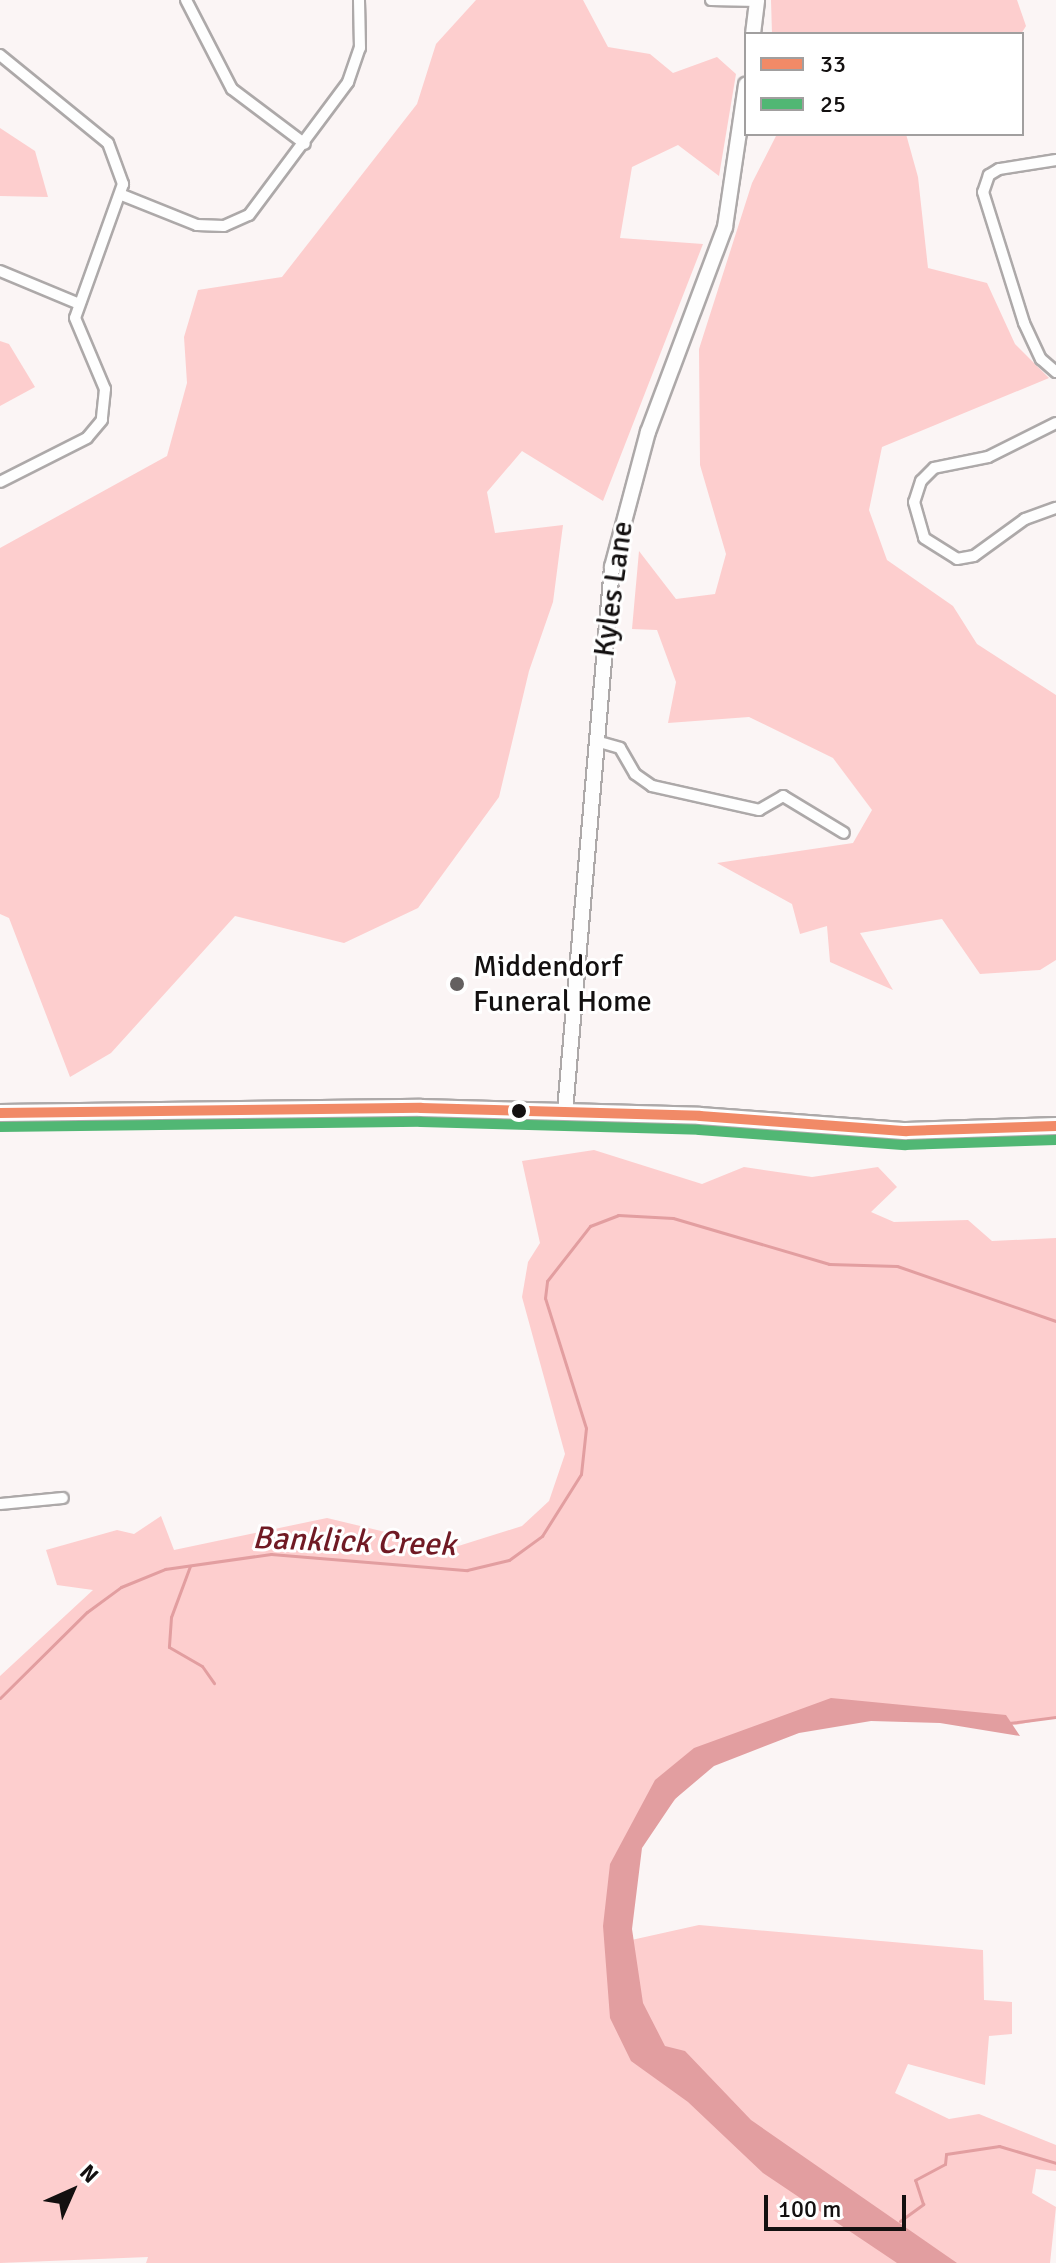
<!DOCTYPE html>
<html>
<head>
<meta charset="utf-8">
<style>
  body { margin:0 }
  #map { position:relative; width:1056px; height:2263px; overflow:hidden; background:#fbf5f5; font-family:Signika,sans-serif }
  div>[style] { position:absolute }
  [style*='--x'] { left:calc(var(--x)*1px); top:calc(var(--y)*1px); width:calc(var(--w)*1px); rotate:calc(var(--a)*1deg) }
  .green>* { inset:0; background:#fdcece }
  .water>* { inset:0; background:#e29ea0 }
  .stream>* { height:3px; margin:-1.5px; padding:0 1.5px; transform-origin:1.5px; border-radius:1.5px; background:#e29ea0 }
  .roads { filter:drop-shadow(2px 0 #ada9a9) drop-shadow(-2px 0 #ada9a9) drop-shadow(0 2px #ada9a9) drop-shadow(0 -2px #ada9a9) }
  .minor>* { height:10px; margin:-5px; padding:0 5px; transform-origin:5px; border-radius:5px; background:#fefefe }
  .secondary>* { height:14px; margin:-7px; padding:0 7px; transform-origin:7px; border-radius:7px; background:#fefefe }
  .primary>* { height:16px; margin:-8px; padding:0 8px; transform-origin:8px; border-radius:8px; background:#fefefe }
  .bus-1>* { height:10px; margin:-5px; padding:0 5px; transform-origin:5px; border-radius:5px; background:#f18a67 }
  .bus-2>* { height:10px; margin:-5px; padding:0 5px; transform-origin:5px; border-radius:5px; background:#51b774 }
  .dots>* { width:22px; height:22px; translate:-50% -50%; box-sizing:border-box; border:4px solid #fff; border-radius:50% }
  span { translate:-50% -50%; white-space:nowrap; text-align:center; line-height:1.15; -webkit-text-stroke:6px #fff; paint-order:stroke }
  .street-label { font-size:30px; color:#131010 }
  .poi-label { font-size:30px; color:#131010 }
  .left { translate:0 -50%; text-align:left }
  .water-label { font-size:32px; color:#701a24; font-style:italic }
  .legend { position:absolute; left:744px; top:32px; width:280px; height:104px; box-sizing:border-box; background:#fff; border:2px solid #a19f9f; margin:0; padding:10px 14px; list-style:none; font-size:24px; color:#131010 }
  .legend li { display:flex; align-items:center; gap:16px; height:40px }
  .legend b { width:40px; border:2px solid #a19f9f }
  .north { position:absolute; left:32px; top:2151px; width:80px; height:80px; -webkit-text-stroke:6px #fff; paint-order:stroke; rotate:45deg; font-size:22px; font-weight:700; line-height:32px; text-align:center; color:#131010 }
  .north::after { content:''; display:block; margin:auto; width:28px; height:36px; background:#131010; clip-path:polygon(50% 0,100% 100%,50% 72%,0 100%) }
  .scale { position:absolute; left:764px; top:2195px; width:142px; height:36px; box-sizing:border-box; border:4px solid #131010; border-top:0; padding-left:10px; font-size:24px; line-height:28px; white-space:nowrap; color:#131010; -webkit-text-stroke:6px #fff; paint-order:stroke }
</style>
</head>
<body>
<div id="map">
  <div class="green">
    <i style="clip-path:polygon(476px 0,583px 0,608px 47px,650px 54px,673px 73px,717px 57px,736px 74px,719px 176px,678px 145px,632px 167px,620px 238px,703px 244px,603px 501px,522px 451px,487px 492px,495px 533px,563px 525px,553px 602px,529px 671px,499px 797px,418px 908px,344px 943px,235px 916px,111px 1053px,70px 1077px,9px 918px,0 914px,0 548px,167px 456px,187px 383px,184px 337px,198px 290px,282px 277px,417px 104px,436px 44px)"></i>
    <i style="clip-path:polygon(771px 0,1017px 0,1026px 26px,1021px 34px,772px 34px)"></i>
    <i style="clip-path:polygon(0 128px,35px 151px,48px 197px,0 196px)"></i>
    <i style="clip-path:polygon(777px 134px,906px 134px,918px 177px,928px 268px,987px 283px,1015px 344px,1049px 378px,882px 447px,869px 510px,887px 560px,953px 606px,977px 644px,1056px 695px,1056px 960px,1040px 970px,980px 974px,942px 919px,860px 933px,893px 990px,830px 962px,827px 926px,800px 934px,792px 904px,717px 863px,853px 843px,872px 810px,833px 758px,749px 717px,668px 723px,676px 682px,657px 630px,632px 629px,639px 551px,676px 599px,715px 594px,726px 554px,700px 465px,699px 349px,752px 183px)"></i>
    <i style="clip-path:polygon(0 341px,9px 344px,35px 387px,0 406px)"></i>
    <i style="clip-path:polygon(594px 1150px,702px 1184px,744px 1167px,812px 1177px,878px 1167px,897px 1187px,871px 1212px,894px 1222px,968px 1220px,992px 1241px,1056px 1238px,1056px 1717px,1016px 1725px,966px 1716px,839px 1714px,713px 1755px,633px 1849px,618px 1943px,699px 1925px,983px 1950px,984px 2000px,1012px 2002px,1012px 2034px,989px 2036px,985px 2085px,908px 2064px,895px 2093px,949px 2119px,979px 2114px,1056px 2145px,1056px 2171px,1036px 2169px,1032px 2193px,1056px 2207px,1050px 2263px,146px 2263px,148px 2257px,0 2263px,0 1676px,93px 1590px,57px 1585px,46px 1550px,117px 1530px,134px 1534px,161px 1516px,174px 1550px,327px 1518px,452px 1548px,522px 1526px,549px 1501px,565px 1454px,522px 1297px,528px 1262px,540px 1243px,522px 1161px)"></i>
  </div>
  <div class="water">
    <i style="clip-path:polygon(831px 1698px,1006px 1715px,1020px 1736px,940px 1723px,871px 1721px,799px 1733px,714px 1766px,675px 1799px,642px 1848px,632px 1929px,643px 2003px,665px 2046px,685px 2051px,751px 2120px,957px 2263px,897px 2263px,763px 2173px,688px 2102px,631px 2061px,610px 2018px,603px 1926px,610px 1864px,655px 1780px,694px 1748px)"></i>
  </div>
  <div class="stream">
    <i style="--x:190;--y:1566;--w:54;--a:110.4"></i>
    <i style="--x:171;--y:1617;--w:30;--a:94"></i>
    <i style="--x:169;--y:1647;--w:38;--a:30"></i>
    <i style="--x:202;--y:1666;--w:21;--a:55"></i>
    <i style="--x:0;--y:1698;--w:122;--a:-44.7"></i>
    <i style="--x:87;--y:1612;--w:42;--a:-36.3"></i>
    <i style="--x:121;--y:1587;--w:48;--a:-22.2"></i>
    <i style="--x:165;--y:1569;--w:107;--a:-8.1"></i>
    <i style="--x:271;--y:1554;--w:197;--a:4.7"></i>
    <i style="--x:467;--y:1570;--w:43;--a:-13.4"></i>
    <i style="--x:509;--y:1560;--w:41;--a:-36"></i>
    <i style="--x:542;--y:1536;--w:73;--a:-57.8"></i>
    <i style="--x:581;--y:1474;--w:46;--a:-83.8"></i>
    <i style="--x:586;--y:1428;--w:136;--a:-107.5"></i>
    <i style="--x:545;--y:1298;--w:17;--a:-83"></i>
    <i style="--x:547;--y:1281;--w:70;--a:-52"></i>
    <i style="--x:590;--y:1226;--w:30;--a:-21"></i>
    <i style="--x:618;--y:1215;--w:55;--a:3.1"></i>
    <i style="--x:673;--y:1218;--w:163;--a:16.4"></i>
    <i style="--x:829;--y:1264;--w:68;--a:1.7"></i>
    <i style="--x:897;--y:1266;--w:168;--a:19.1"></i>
    <i style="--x:1009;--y:1723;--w:47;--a:-7.3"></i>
    <i style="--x:900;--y:2221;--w:29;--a:-36"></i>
    <i style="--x:923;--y:2204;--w:25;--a:-108"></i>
    <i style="--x:915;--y:2180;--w:34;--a:-28"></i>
    <i style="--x:945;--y:2164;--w:10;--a:-84"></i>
    <i style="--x:946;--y:2154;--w:54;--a:-8.6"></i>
    <i style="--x:999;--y:2146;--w:59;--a:16.6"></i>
  </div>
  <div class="roads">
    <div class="minor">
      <i style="--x:186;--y:0;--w:100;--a:62.7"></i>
      <i style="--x:232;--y:89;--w:91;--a:37"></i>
      <i style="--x:711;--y:0;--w:46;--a:1.2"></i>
      <i style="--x:0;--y:55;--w:139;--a:39.2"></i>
      <i style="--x:108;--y:143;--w:44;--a:69.9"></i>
      <i style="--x:123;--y:184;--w:142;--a:109.7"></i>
      <i style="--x:75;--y:318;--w:77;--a:67.1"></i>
      <i style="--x:105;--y:389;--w:31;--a:96"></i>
      <i style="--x:102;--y:420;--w:23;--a:130"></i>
      <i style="--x:87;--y:438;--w:97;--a:153.2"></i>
      <i style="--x:1056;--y:160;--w:58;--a:171"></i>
      <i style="--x:999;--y:169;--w:12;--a:149"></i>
      <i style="--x:989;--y:175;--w:18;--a:109"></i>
      <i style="--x:983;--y:192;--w:137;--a:72.6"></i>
      <i style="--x:1024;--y:323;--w:40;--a:65"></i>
      <i style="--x:1041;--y:359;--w:20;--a:41"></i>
      <i style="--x:122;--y:195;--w:81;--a:21.8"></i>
      <i style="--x:197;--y:225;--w:27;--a:2"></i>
      <i style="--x:224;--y:226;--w:27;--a:-24"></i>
      <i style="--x:249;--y:215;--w:166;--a:-53.3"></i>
      <i style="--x:348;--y:82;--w:36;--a:-71"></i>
      <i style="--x:360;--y:48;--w:48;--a:-91.2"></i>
      <i style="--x:0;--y:271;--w:83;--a:22.6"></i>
      <i style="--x:1056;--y:423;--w:76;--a:153.4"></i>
      <i style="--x:988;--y:457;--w:55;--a:168.5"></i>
      <i style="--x:934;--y:468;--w:18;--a:135"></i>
      <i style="--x:921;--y:481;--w:22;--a:108"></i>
      <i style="--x:914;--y:502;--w:37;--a:74"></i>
      <i style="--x:924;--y:538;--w:39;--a:32"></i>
      <i style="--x:957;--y:559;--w:17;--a:-10"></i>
      <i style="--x:974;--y:556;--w:63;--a:-36"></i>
      <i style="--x:1025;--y:519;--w:33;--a:-20"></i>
      <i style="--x:596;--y:741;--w:25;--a:16"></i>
      <i style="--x:620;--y:748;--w:30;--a:60"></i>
      <i style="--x:635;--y:774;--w:21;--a:35"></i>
      <i style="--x:652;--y:786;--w:110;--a:12.6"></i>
      <i style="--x:759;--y:810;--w:28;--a:-30"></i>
      <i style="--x:783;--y:796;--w:71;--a:31.2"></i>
      <i style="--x:0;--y:1504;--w:63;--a:-5.4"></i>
    </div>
    <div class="secondary">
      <i style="--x:753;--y:34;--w:34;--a:-83"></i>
      <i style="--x:565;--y:1111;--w:546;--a:-85.06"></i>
      <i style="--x:612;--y:567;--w:140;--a:-75.1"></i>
      <i style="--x:648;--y:432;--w:219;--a:-69.4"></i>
      <i style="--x:725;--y:227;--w:144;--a:-81.6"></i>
    </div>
    <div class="primary">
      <i style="--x:0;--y:1113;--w:421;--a:-0.7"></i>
      <i style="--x:421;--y:1108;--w:279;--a:1.6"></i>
      <i style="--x:700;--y:1116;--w:207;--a:4.2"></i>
      <i style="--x:906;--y:1131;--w:150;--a:-1.9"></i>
    </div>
  </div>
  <div class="bus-1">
    <i style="--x:0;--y:1113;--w:421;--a:-0.7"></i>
    <i style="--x:421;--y:1108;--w:279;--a:1.6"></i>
    <i style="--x:700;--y:1116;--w:207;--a:4.2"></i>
    <i style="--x:906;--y:1131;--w:150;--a:-1.9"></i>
  </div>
  <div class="bus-2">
    <i style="--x:0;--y:1127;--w:421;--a:-0.7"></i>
    <i style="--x:421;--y:1122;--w:278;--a:1.6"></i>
    <i style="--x:699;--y:1130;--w:207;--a:4.2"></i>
    <i style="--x:905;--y:1145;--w:151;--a:-1.9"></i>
  </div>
  <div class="dots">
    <i style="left:457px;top:984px;background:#646060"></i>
    <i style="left:519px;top:1111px;background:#131010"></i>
  </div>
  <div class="street-label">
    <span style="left:614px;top:589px;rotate:-82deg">Kyles Lane</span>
  </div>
  <div class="poi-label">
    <span class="left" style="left:473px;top:984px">Middendorf<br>Funeral Home</span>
  </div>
  <div class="water-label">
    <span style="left:354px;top:1542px;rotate:2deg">Banklick Creek</span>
  </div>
  <ul class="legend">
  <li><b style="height:10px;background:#f18a67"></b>33</li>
  <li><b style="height:10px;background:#51b774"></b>25</li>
  </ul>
  <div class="north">N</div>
  <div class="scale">100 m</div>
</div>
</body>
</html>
